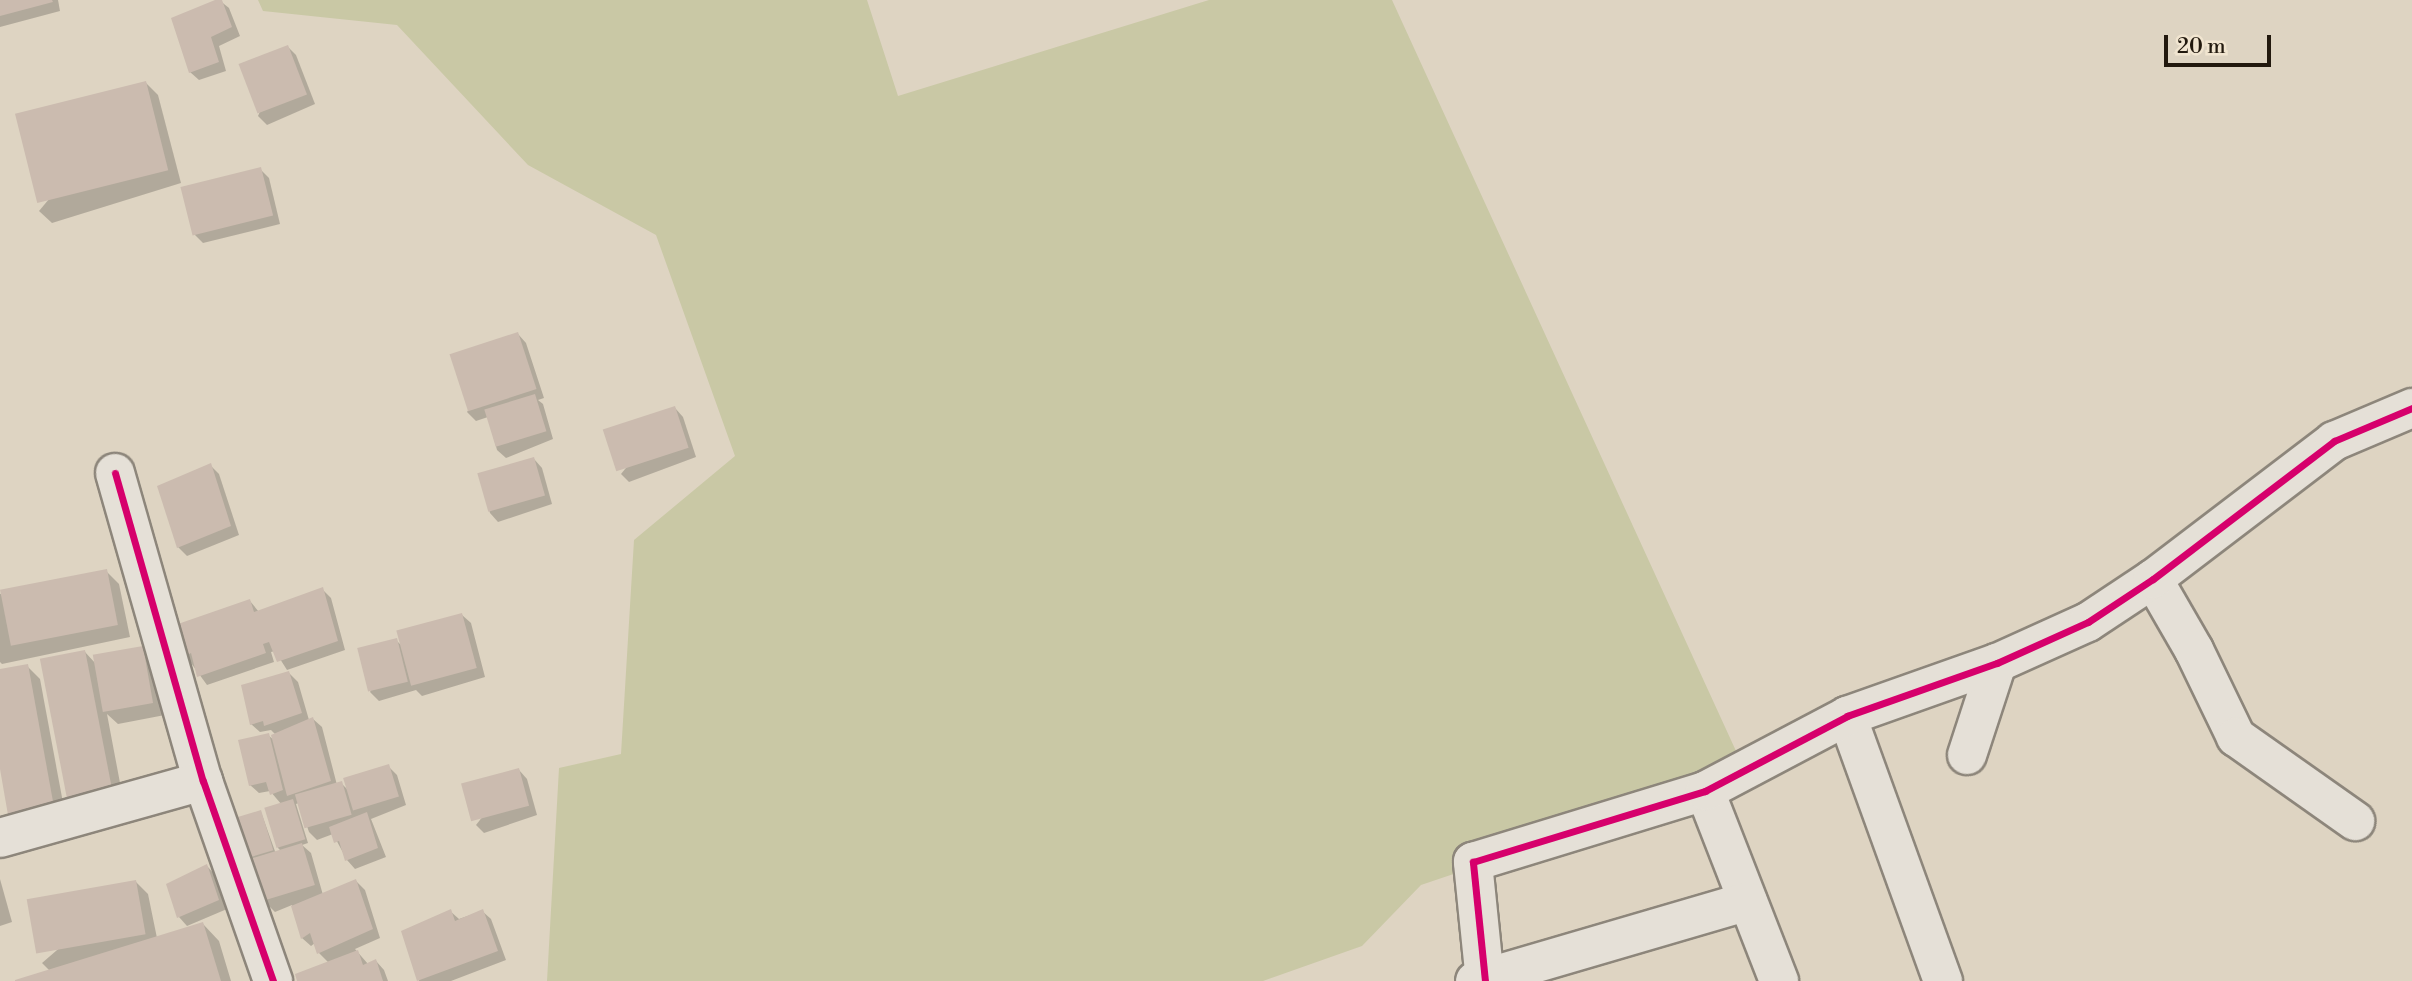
<!DOCTYPE html>
<html>
<head>
<meta charset="utf-8">
<style>
  body { margin:0 }
  #map { position:relative; width:2412px; height:981px; overflow:hidden; background:#ded4c2; font-family:"Libre Bodoni",serif }
  div>[style] { position:absolute }
  [style*='--x'] { left:calc(var(--x)*1px); top:calc(var(--y)*1px); width:calc(var(--w)*1px); rotate:calc(var(--a)*1deg) }
  .green>* { inset:0; background:#c9c8a5 }
  .shadow>* { inset:0; background:#0003 }
  .building>* { inset:0; background:#cbbbaf; transform-origin:0 0 }
  .roads { filter:drop-shadow(2px 0 #8d867b) drop-shadow(-2px 0 #8d867b) drop-shadow(0 2px #8d867b) drop-shadow(0 -2px #8d867b) }
  .minor>* { height:38px; margin:-19px; padding:0 19px; transform-origin:19px; border-radius:19px; background:#e5e0d7 }
  .cycleway>* { height:7px; margin:-3.5px; padding:0 3.5px; transform-origin:3.5px; border-radius:3.5px; background:#d6006c }
  span { translate:-50% -50%; white-space:nowrap; text-align:center; line-height:1.15; -webkit-text-stroke:6px #f1e5d0; paint-order:stroke }
  .scale { position:absolute; left:2164px; top:35px; width:107px; height:32px; box-sizing:border-box; border:4px solid #22190e; border-top:0; padding-left:9px; font-size:21px; line-height:24px; white-space:nowrap; color:#22190e; -webkit-text-stroke:5px #f1e5d0; paint-order:stroke }
</style>
</head>
<body>
<div id="map">
  <div class="green">
    <i style="clip-path:polygon(258px 0,867px 0,898px 96px,1209px 0,1392px 0,1747px 775px,1421px 885px,1362px 946px,1263px 981px,547px 981px,559px 768px,621px 754px,634px 540px,735px 456px,656px 235px,528px 165px,397px 25px,263px 11px)"></i>
  </div>
  <div class="shadow">
    <i style="clip-path:polygon(0 0,58px 0,60px 11px,0 27px)"></i>
    <i style="clip-path:polygon(219px 0,229px 8px,240px 36px,219px 46px,226px 71px,199px 80px,190px 72px)"></i>
    <i style="clip-path:polygon(288px 47px,296px 55px,315px 104px,267px 125px,258px 116px)"></i>
    <i style="clip-path:polygon(146px 83px,158px 95px,181px 183px,52px 223px,39px 211px)"></i>
    <i style="clip-path:polygon(260px 169px,269px 178px,280px 224px,203px 243px,194px 234px)"></i>
    <i style="clip-path:polygon(518px 334px,526px 343px,544px 398px,538px 400px,543px 404px,553px 439px,506px 458px,497px 450px,488px 417px,476px 421px,467px 412px)"></i>
    <i style="clip-path:polygon(675px 408px,683px 417px,696px 457px,629px 482px,621px 474px)"></i>
    <i style="clip-path:polygon(534px 459px,542px 468px,552px 504px,498px 522px,490px 513px,480px 478px)"></i>
    <i style="clip-path:polygon(211px 466px,219px 474px,239px 535px,187px 556px,178px 547px)"></i>
    <i style="clip-path:polygon(106px 571px,119px 584px,130px 637px,2px 664px,0 662px,0 594px)"></i>
    <i style="clip-path:polygon(322px 589px,331px 598px,345px 650px,287px 670px,275px 651px,271px 652px,274px 662px,207px 685px,186px 656px,250px 601px,259px 612px)"></i>
    <i style="clip-path:polygon(462px 615px,471px 623px,485px 677px,422px 696px,416px 690px,379px 701px,370px 692px,396px 640px,402px 646px)"></i>
    <i style="clip-path:polygon(142px 648px,155px 660px,165px 715px,118px 724px,107px 714px,124px 804px,81px 812px,85px 652px,96px 664px)"></i>
    <i style="clip-path:polygon(27px 666px,40px 679px,66px 819px,23px 827px,10px 814px,0 759px,0 671px)"></i>
    <i style="clip-path:polygon(289px 673px,298px 682px,309px 720px,313px 719px,322px 727px,337px 785px,341px 783px,349px 791px,388px 766px,397px 775px,406px 805px,371px 819px,386px 857px,355px 869px,347px 860px,333px 834px,317px 840px,309px 832px,299px 803px,296px 804px,308px 843px,302px 845px,311px 853px,323px 895px,356px 881px,365px 890px,380px 938px,355px 949px,368px 964px,376px 961px,384px 970px,388px 981px,299px 981px,329px 963px,319px 953px,315px 943px,311px 946px,302px 938px,292px 905px,275px 912px,266px 903px,251px 858px,261px 812px,276px 854px,282px 852px,278px 848px,282px 805px,270px 791px,259px 793px,250px 785px,268px 735px,275px 741px,276px 735px,271px 730px,260px 732px,251px 724px)"></i>
    <i style="clip-path:polygon(519px 770px,527px 779px,537px 815px,484px 833px,476px 825px)"></i>
    <i style="clip-path:polygon(207px 866px,215px 875px,227px 909px,187px 926px,179px 917px,168px 884px)"></i>
    <i style="clip-path:polygon(0 879px,12px 922px,0 926px)"></i>
    <i style="clip-path:polygon(136px 882px,148px 894px,157px 938px,203px 924px,219px 941px,231px 981px,19px 981px,50px 971px,42px 963px)"></i>
    <i style="clip-path:polygon(450px 911px,459px 919px,482px 911px,491px 919px,506px 960px,451px 981px,419px 981px,403px 932px)"></i>
  </div>
  <div class="building">
    <i style="clip-path:polygon(0 0,52px 0,53px 2px,0 16px)"></i>
    <i style="clip-path:polygon(215px 0,222px 0,232px 27px,211px 37px,219px 62px,189px 73px,171px 18px)"></i>
    <i style="left:288px;top:45px;width:53px;height:53px;rotate:69deg"></i>
    <i style="left:146px;top:81px;width:92px;height:135px;rotate:76deg"></i>
    <i style="left:261px;top:167px;width:50px;height:83px;rotate:76deg"></i>
    <i style="left:518px;top:332px;width:60px;height:72px;rotate:72deg"></i>
    <i style="left:535px;top:394px;width:39px;height:53px;rotate:73deg"></i>
    <i style="left:675px;top:406px;width:44px;height:76px;rotate:72deg"></i>
    <i style="left:534px;top:457px;width:40px;height:59px;rotate:74deg"></i>
    <i style="clip-path:polygon(211px 463px,231px 526px,177px 548px,157px 486px)"></i>
    <i style="left:107px;top:569px;width:57px;height:109px;rotate:79deg"></i>
    <i style="clip-path:polygon(323px 587px,338px 641px,277px 662px,269px 642px,263px 644px,266px 653px,197px 677px,191px 653px,184px 657px,175px 625px,250px 599px,254px 612px)"></i>
    <i style="left:462px;top:613px;width:57px;height:68px;rotate:75deg"></i>
    <i style="left:397px;top:638px;width:45px;height:41px;rotate:76deg"></i>
    <i style="left:143px;top:646px;width:58px;height:51px;rotate:80deg"></i>
    <i style="left:85px;top:650px;width:144px;height:46px;rotate:79deg"></i>
    <i style="clip-path:polygon(28px 664px,54px 807px,8px 815px,0 769px,0 669px)"></i>
    <i style="clip-path:polygon(289px 671px,302px 713px,264px 726px,263px 721px,250px 725px,241px 685px)"></i>
    <i style="clip-path:polygon(313px 717px,331px 781px,287px 796px,271px 735px)"></i>
    <i style="clip-path:polygon(269px 733px,283px 790px,270px 795px,266px 782px,249px 786px,238px 740px)"></i>
    <i style="left:389px;top:764px;width:34px;height:48px;rotate:73deg"></i>
    <i style="left:519px;top:768px;width:39px;height:60px;rotate:75deg"></i>
    <i style="left:342px;top:781px;width:35px;height:49px;rotate:74deg"></i>
    <i style="left:293px;top:799px;width:42px;height:30px;rotate:73deg"></i>
    <i style="left:261px;top:810px;width:42px;height:26px;rotate:73deg"></i>
    <i style="clip-path:polygon(367px 812px,378px 848px,345px 861px,339px 841px,334px 843px,329px 827px)"></i>
    <i style="left:302px;top:843px;width:44px;height:54px;rotate:73deg"></i>
    <i style="clip-path:polygon(207px 864px,219px 900px,177px 918px,166px 884px)"></i>
    <i style="clip-path:polygon(356px 879px,373px 929px,317px 954px,310px 933px,301px 939px,291px 906px)"></i>
    <i style="left:136px;top:880px;width:55px;height:111px;rotate:80deg"></i>
    <i style="clip-path:polygon(451px 909px,455px 921px,483px 909px,498px 951px,417px 981px,401px 931px)"></i>
    <i style="clip-path:polygon(203px 922px,221px 981px,15px 981px,15px 980px)"></i>
    <i style="clip-path:polygon(358px 950px,363px 965px,376px 959px,383px 981px,297px 981px,295px 974px)"></i>
  </div>
  <div class="roads">
    <div class="minor">
      <i style="--x:115;--y:473;--w:320;--a:74.1"></i>
      <i style="--x:203;--y:781;--w:212;--a:70.7"></i>
      <i style="--x:2153;--y:579;--w:82;--a:60"></i>
      <i style="--x:2194;--y:650;--w:97;--a:64.2"></i>
      <i style="--x:2236;--y:737;--w:146;--a:35.2"></i>
      <i style="--x:1847;--y:716;--w:282;--a:70.1"></i>
      <i style="--x:1967;--y:755;--w:97;--a:-71.9"></i>
      <i style="--x:1705;--y:791;--w:204;--a:68.7"></i>
      <i style="--x:0;--y:838;--w:211;--a:-15.7"></i>
      <i style="--x:1475;--y:981;--w:284;--a:-16.3"></i>
      <i style="--x:1485;--y:981;--w:120;--a:-95.8"></i>
      <i style="--x:1473;--y:862;--w:243;--a:-17"></i>
      <i style="--x:1705;--y:791;--w:161;--a:-27.8"></i>
      <i style="--x:1847;--y:716;--w:159;--a:-19.5"></i>
      <i style="--x:1997;--y:663;--w:100;--a:-24.3"></i>
      <i style="--x:2088;--y:622;--w:78;--a:-33.5"></i>
      <i style="--x:2153;--y:579;--w:228;--a:-37.3"></i>
      <i style="--x:2334;--y:441;--w:85;--a:-22.9"></i>
    </div>
  </div>
  <div class="cycleway">
    <i style="--x:115;--y:473;--w:320;--a:74.1"></i>
    <i style="--x:203;--y:781;--w:212;--a:70.7"></i>
    <i style="--x:1485;--y:981;--w:120;--a:-95.8"></i>
    <i style="--x:1473;--y:862;--w:243;--a:-17"></i>
    <i style="--x:1705;--y:791;--w:161;--a:-27.8"></i>
    <i style="--x:1847;--y:716;--w:159;--a:-19.5"></i>
    <i style="--x:1997;--y:663;--w:100;--a:-24.3"></i>
    <i style="--x:2088;--y:622;--w:78;--a:-33.5"></i>
    <i style="--x:2153;--y:579;--w:228;--a:-37.3"></i>
    <i style="--x:2334;--y:441;--w:85;--a:-22.9"></i>
  </div>
  <div class="scale">20 m</div>
</div>
</body>
</html>
